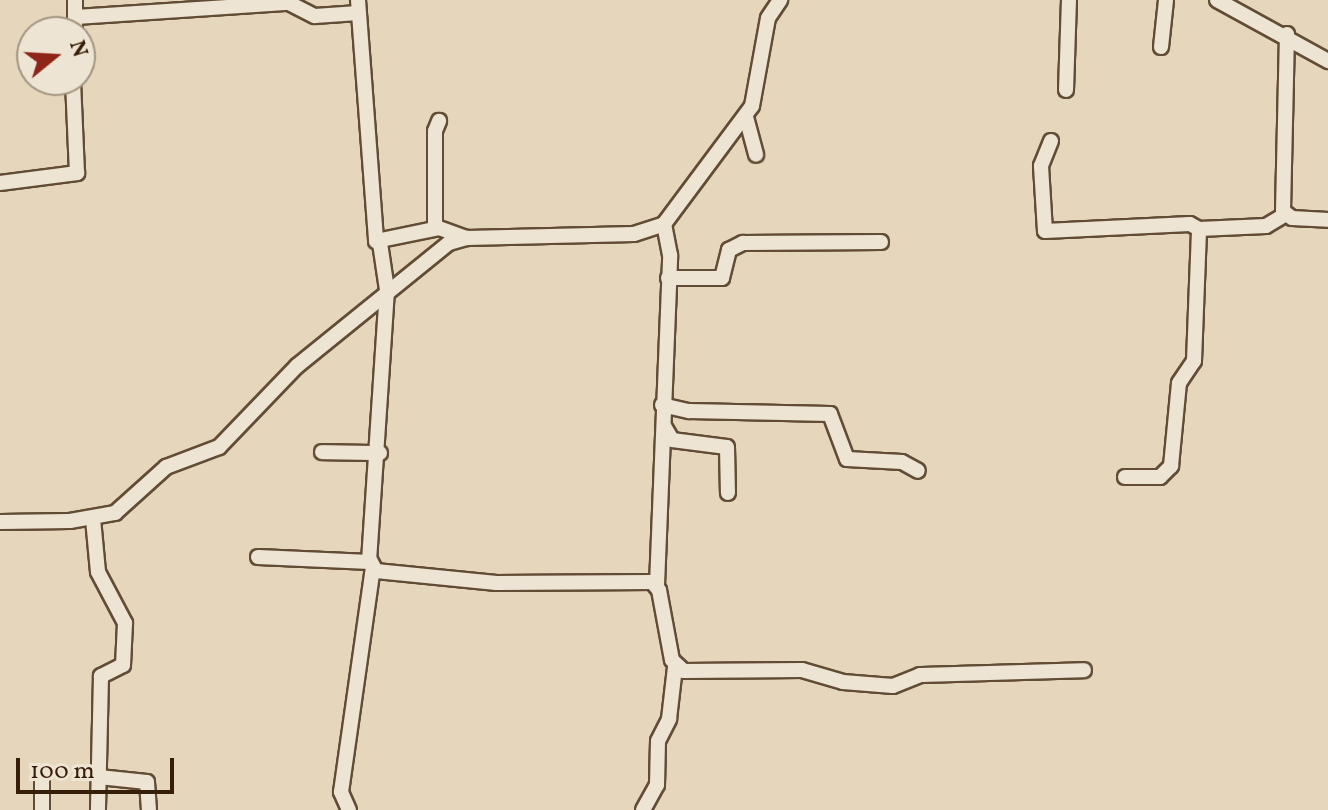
<!DOCTYPE html>
<html>
<head>
<meta charset="utf-8">
<style>
  body { margin:0 }
  #map { position:relative; width:1328px; height:810px; overflow:hidden; background:#e5d6bc; font-family:Vollkorn,serif }
  div>[style] { position:absolute }
  [style*='--x'] { left:calc(var(--x)*1px); top:calc(var(--y)*1px); width:calc(var(--w)*1px); rotate:calc(var(--a)*1deg) }
  .roads { filter:drop-shadow(2px 0 #624c35) drop-shadow(-2px 0 #624c35) drop-shadow(0 2px #624c35) drop-shadow(0 -2px #624c35) }
  .minor>* { height:14px; margin:-7px; padding:0 7px; transform-origin:7px; border-radius:7px; background:#eee4d3 }
  span { translate:-50% -50%; white-space:nowrap; text-align:center; line-height:1.15; -webkit-text-stroke:6px #eee4d3; paint-order:stroke }
  .north { position:absolute; left:16px; top:16px; width:80px; height:80px; box-sizing:border-box; background:#eee4d3; border:2px solid #a59582; border-radius:50%; rotate:72deg; font-size:22px; font-weight:700; line-height:32px; text-align:center; color:#371e08 }
  .north::after { content:''; display:block; margin:auto; width:28px; height:36px; background:#8f2418; clip-path:polygon(50% 0,100% 100%,50% 72%,0 100%) }
  .scale { position:absolute; left:16px; top:758px; width:158px; height:36px; box-sizing:border-box; border:4px solid #371e08; border-top:0; padding-left:10px; font-size:24px; line-height:28px; white-space:nowrap; color:#371e08; -webkit-text-stroke:6px #eee4d3; paint-order:stroke }
</style>
</head>
<body>
<div id="map">
  <div class="roads">
    <div class="minor">
      <i style="--x:358;--y:0;--w:242;--a:85.7"></i>
      <i style="--x:376;--y:241;--w:64;--a:-11.7"></i>
      <i style="--x:439;--y:228;--w:30;--a:20"></i>
      <i style="--x:1217;--y:0;--w:127;--a:28.8"></i>
      <i style="--x:76;--y:17;--w:213;--a:-3.8"></i>
      <i style="--x:289;--y:3;--w:29;--a:27"></i>
      <i style="--x:315;--y:16;--w:43;--a:-4"></i>
      <i style="--x:75;--y:32;--w:32;--a:-90"></i>
      <i style="--x:1287;--y:34;--w:177;--a:91.3"></i>
      <i style="--x:1283;--y:211;--w:11;--a:38"></i>
      <i style="--x:1292;--y:218;--w:36;--a:3"></i>
      <i style="--x:1161;--y:47;--w:47;--a:-83.9"></i>
      <i style="--x:1066;--y:90;--w:90;--a:-88.1"></i>
      <i style="--x:746;--y:117;--w:39;--a:75"></i>
      <i style="--x:1051;--y:141;--w:27;--a:112"></i>
      <i style="--x:1041;--y:166;--w:65;--a:86.5"></i>
      <i style="--x:1045;--y:231;--w:145;--a:-2.8"></i>
      <i style="--x:1190;--y:224;--w:10;--a:29"></i>
      <i style="--x:0;--y:183;--w:78;--a:-7.4"></i>
      <i style="--x:77;--y:173;--w:93;--a:-92.5"></i>
      <i style="--x:435;--y:228;--w:97;--a:-90"></i>
      <i style="--x:435;--y:131;--w:11;--a:-68"></i>
      <i style="--x:380;--y:243;--w:48;--a:81.5"></i>
      <i style="--x:387;--y:290;--w:269;--a:93.8"></i>
      <i style="--x:369;--y:558;--w:15;--a:62"></i>
      <i style="--x:376;--y:571;--w:121;--a:5.7"></i>
      <i style="--x:496;--y:583;--w:156;--a:-0.4"></i>
      <i style="--x:652;--y:582;--w:11;--a:49"></i>
      <i style="--x:659;--y:590;--w:71;--a:79.5"></i>
      <i style="--x:672;--y:660;--w:16;--a:43"></i>
      <i style="--x:684;--y:671;--w:118;--a:-0.5"></i>
      <i style="--x:802;--y:670;--w:43;--a:16.3"></i>
      <i style="--x:843;--y:682;--w:50;--a:4.6"></i>
      <i style="--x:893;--y:686;--w:29;--a:-22"></i>
      <i style="--x:920;--y:675;--w:164;--a:-1.7"></i>
      <i style="--x:668;--y:278;--w:54;--a:0"></i>
      <i style="--x:722;--y:278;--w:29;--a:-76"></i>
      <i style="--x:729;--y:250;--w:16;--a:-27"></i>
      <i style="--x:743;--y:243;--w:138;--a:-0.4"></i>
      <i style="--x:662;--y:405;--w:28;--a:13"></i>
      <i style="--x:689;--y:411;--w:141;--a:1.2"></i>
      <i style="--x:830;--y:414;--w:48;--a:69.3"></i>
      <i style="--x:847;--y:459;--w:55;--a:3.1"></i>
      <i style="--x:902;--y:462;--w:18;--a:29"></i>
      <i style="--x:664;--y:426;--w:16;--a:60"></i>
      <i style="--x:672;--y:440;--w:55;--a:7.3"></i>
      <i style="--x:727;--y:447;--w:46;--a:88.8"></i>
      <i style="--x:322;--y:452;--w:58;--a:1"></i>
      <i style="--x:1125;--y:477;--w:35;--a:0"></i>
      <i style="--x:1160;--y:477;--w:16;--a:-45"></i>
      <i style="--x:1171;--y:466;--w:83;--a:-84.5"></i>
      <i style="--x:1179;--y:383;--w:27;--a:-56"></i>
      <i style="--x:1194;--y:361;--w:132;--a:-87.8"></i>
      <i style="--x:1199;--y:229;--w:67;--a:-2.6"></i>
      <i style="--x:1266;--y:226;--w:21;--a:-31"></i>
      <i style="--x:93;--y:519;--w:53;--a:84.6"></i>
      <i style="--x:98;--y:572;--w:58;--a:62.1"></i>
      <i style="--x:125;--y:623;--w:42;--a:92.7"></i>
      <i style="--x:123;--y:665;--w:25;--a:153"></i>
      <i style="--x:101;--y:676;--w:134;--a:91.3"></i>
      <i style="--x:0;--y:522;--w:70;--a:-0.8"></i>
      <i style="--x:70;--y:521;--w:46;--a:-10.1"></i>
      <i style="--x:115;--y:513;--w:69;--a:-42"></i>
      <i style="--x:166;--y:467;--w:57;--a:-20.7"></i>
      <i style="--x:219;--y:447;--w:112;--a:-46.1"></i>
      <i style="--x:297;--y:366;--w:196;--a:-39"></i>
      <i style="--x:449;--y:243;--w:19;--a:-16"></i>
      <i style="--x:467;--y:238;--w:167;--a:-1.4"></i>
      <i style="--x:634;--y:234;--w:32;--a:-18"></i>
      <i style="--x:664;--y:224;--w:147;--a:-53.3"></i>
      <i style="--x:752;--y:106;--w:89;--a:-79.7"></i>
      <i style="--x:768;--y:18;--w:22;--a:-56"></i>
      <i style="--x:258;--y:557;--w:112;--a:2.6"></i>
      <i style="--x:657;--y:585;--w:330;--a:-87.7"></i>
      <i style="--x:670;--y:255;--w:32;--a:-101"></i>
      <i style="--x:99;--y:777;--w:48;--a:5.9"></i>
      <i style="--x:147;--y:782;--w:28;--a:86"></i>
      <i style="--x:42;--y:810;--w:35;--a:-90"></i>
      <i style="--x:349;--y:810;--w:20;--a:-114"></i>
      <i style="--x:341;--y:792;--w:227;--a:-81.9"></i>
      <i style="--x:643;--y:810;--w:29;--a:-61"></i>
      <i style="--x:657;--y:785;--w:44;--a:-88.7"></i>
      <i style="--x:658;--y:741;--w:25;--a:-63"></i>
      <i style="--x:669;--y:719;--w:52;--a:-83.4"></i>
    </div>
  </div>
  <div class="north">N</div>
  <div class="scale">100 m</div>
</div>
</body>
</html>
